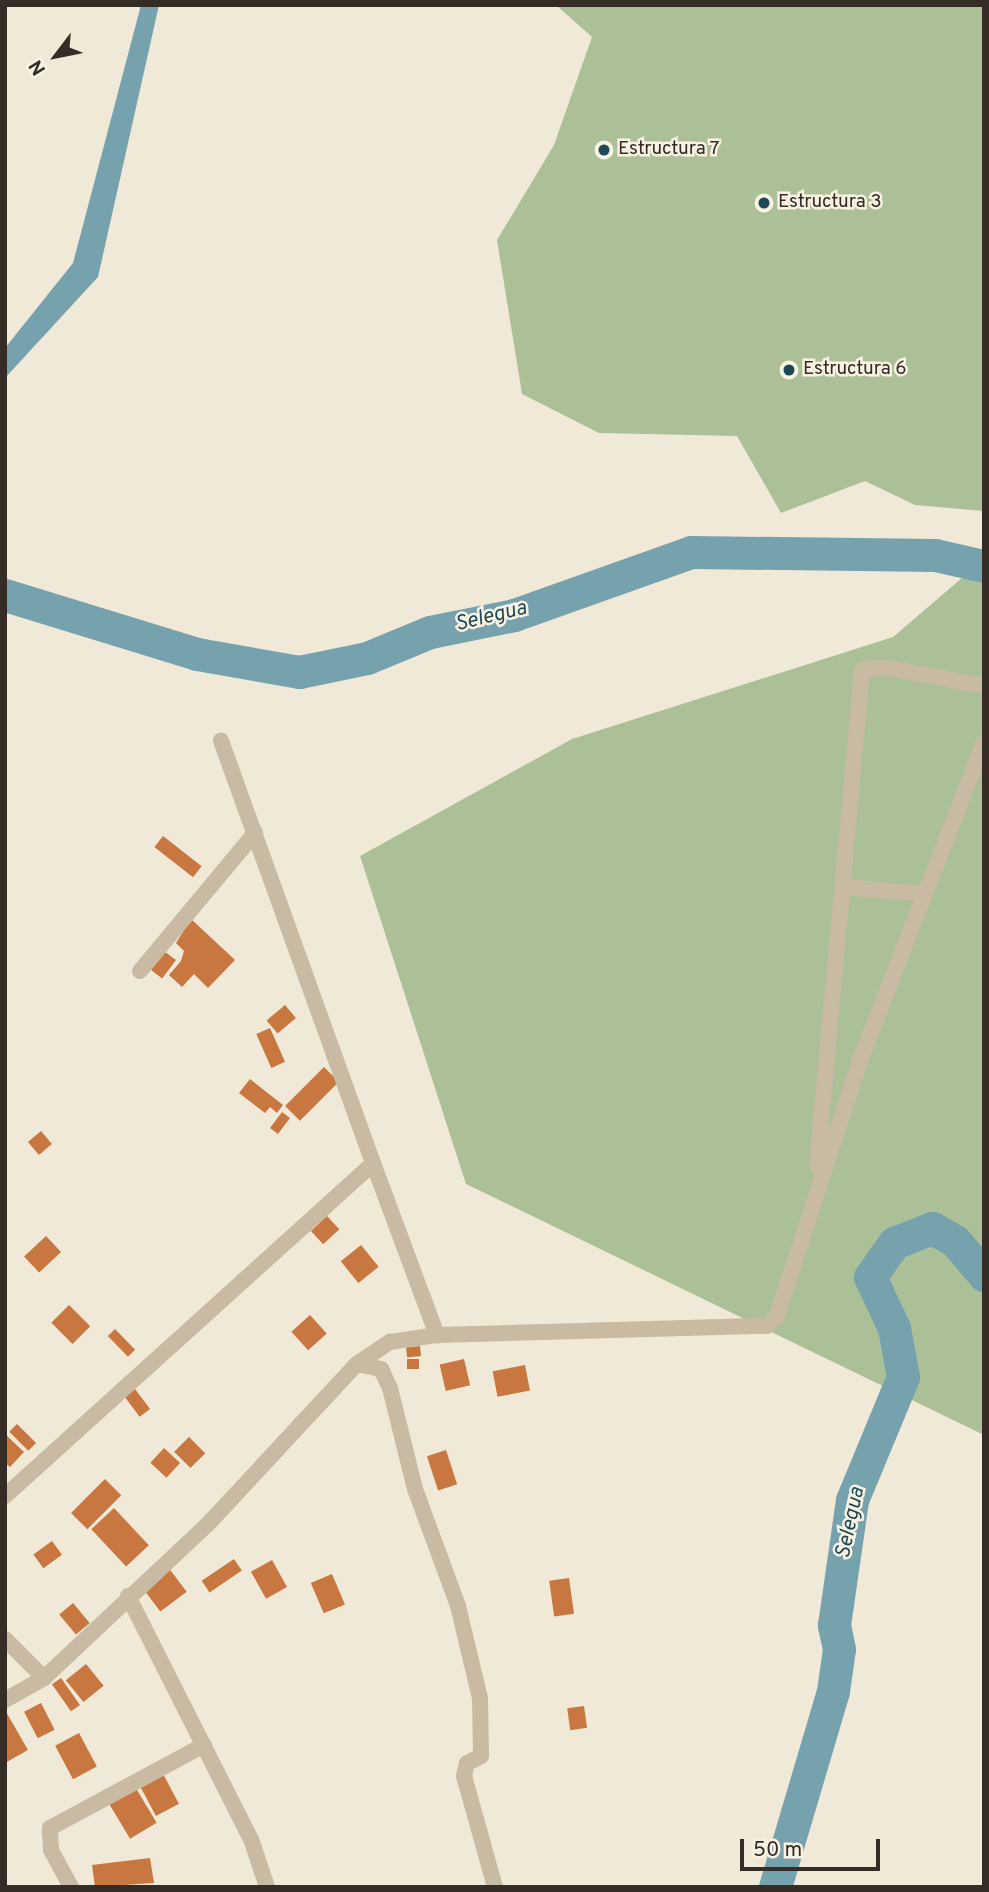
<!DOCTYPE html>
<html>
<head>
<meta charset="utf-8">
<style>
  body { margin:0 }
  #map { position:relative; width:989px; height:1892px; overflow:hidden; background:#f1e9d7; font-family:Overpass,sans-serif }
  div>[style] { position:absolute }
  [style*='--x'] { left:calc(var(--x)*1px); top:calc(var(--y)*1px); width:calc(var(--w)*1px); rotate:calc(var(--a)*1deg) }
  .green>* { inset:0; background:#acc097 }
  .water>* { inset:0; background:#76a2ae }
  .river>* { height:33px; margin:-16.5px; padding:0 16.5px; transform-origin:16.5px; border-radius:16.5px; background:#76a2ae }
  .building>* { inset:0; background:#c7773f; transform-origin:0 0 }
  .minor>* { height:16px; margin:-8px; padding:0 8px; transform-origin:8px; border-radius:8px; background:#c9bba3 }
  .dots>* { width:19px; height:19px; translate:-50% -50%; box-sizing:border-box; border:4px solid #f9f2e3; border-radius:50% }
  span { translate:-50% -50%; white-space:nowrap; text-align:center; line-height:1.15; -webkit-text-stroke:5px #f9f2e3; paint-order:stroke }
  .poi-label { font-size:19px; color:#342c25 }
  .left { translate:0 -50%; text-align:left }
  .water-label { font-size:21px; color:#1b4855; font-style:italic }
  .frame { position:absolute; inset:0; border:7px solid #342c25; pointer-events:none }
  .north { position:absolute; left:21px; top:21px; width:70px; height:70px; -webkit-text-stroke:5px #f9f2e3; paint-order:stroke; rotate:238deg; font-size:19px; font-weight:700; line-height:28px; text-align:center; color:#342c25 }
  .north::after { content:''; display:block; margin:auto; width:24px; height:32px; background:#342c25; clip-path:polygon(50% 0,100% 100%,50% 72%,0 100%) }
  .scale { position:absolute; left:740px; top:1839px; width:140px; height:32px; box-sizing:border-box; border:4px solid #342c25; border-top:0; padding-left:9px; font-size:21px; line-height:24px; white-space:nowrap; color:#342c25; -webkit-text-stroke:5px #f9f2e3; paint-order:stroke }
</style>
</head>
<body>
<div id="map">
  <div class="green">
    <i style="clip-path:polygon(556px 5px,984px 5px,984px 511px,915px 505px,865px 481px,781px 513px,737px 436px,599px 433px,522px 394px,497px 240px,554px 145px,592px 37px)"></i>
    <i style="clip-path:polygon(984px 559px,984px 1435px,466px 1184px,360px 856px,572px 739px,893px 637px)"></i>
  </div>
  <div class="water">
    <i style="clip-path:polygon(141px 5px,159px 5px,98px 277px,5px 378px,5px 348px,73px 263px)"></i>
  </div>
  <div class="river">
    <i style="--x:5;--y:595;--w:201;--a:17.1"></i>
    <i style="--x:197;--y:654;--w:104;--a:10"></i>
    <i style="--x:299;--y:672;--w:69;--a:-11.6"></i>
    <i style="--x:367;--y:658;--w:68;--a:-22.4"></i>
    <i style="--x:430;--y:632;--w:86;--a:-11.4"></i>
    <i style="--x:514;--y:615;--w:188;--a:-19.6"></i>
    <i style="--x:691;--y:552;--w:244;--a:0.7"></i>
    <i style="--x:935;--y:555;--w:50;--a:12.7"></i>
    <i style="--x:775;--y:1887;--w:204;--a:-73.5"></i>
    <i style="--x:833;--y:1691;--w:42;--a:-81.9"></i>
    <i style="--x:839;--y:1649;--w:25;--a:-102"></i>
    <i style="--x:834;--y:1625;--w:126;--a:-81.8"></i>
    <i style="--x:852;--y:1500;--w:133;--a:-67.5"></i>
    <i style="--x:903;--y:1377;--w:50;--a:-100.4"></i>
    <i style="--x:894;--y:1328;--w:56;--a:-115.2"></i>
    <i style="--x:870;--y:1277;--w:42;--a:-54.8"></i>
    <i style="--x:894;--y:1243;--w:41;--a:-21.5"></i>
    <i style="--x:932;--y:1228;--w:26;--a:29"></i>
    <i style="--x:955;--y:1241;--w:45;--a:49.5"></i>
  </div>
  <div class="building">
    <i style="left:163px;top:836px;width:49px;height:14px;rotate:38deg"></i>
    <i style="clip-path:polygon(191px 919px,235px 960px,208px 988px,194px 974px,182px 987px,169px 975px,181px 961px,184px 951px,176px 943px)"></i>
    <i style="left:160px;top:948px;width:20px;height:23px;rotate:37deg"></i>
    <i style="left:285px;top:1005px;width:17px;height:24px;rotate:50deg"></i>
    <i style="left:270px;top:1028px;width:37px;height:15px;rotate:66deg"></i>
    <i style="left:324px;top:1067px;width:21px;height:55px;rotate:45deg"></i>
    <i style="clip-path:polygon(250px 1079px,283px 1105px,277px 1113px,270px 1107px,265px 1113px,239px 1093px)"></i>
    <i style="left:282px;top:1112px;width:10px;height:20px;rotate:37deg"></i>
    <i style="left:41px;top:1131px;width:17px;height:17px;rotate:50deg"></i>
    <i style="left:327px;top:1216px;width:18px;height:22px;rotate:47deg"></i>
    <i style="left:46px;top:1236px;width:22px;height:30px;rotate:47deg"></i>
    <i style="left:361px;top:1245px;width:28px;height:26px;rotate:51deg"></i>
    <i style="left:69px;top:1305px;width:30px;height:25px;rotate:45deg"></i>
    <i style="left:310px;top:1315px;width:25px;height:25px;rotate:48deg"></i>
    <i style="left:115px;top:1329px;width:29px;height:10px;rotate:46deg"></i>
    <i style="left:420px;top:1346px;width:10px;height:14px;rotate:84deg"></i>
    <i style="left:407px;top:1359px;width:12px;height:10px"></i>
    <i style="left:464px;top:1359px;width:27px;height:25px;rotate:77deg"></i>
    <i style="left:525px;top:1365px;width:26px;height:33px;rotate:79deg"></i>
    <i style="left:135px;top:1389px;width:25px;height:13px;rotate:53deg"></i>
    <i style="left:17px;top:1424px;width:27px;height:11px;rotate:45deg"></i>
    <i style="clip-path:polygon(5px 1434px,24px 1452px,10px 1467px,5px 1463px)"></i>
    <i style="left:189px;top:1437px;width:23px;height:21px;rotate:45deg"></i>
    <i style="left:164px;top:1448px;width:22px;height:20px;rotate:43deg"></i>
    <i style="left:446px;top:1450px;width:36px;height:20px;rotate:72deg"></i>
    <i style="left:105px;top:1479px;width:23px;height:48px;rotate:45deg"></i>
    <i style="left:114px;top:1508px;width:51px;height:31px;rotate:47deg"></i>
    <i style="left:52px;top:1541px;width:17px;height:23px;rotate:54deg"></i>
    <i style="left:234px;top:1559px;width:14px;height:39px;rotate:56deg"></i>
    <i style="left:272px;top:1560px;width:31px;height:24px;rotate:61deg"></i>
    <i style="left:168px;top:1567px;width:31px;height:33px;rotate:53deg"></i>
    <i style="left:332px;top:1574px;width:33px;height:23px;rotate:67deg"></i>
    <i style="left:569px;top:1578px;width:36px;height:20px;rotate:82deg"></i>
    <i style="left:73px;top:1603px;width:26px;height:18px;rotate:50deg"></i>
    <i style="left:86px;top:1664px;width:28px;height:26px;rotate:51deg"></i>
    <i style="left:61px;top:1678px;width:33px;height:11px;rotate:55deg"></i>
    <i style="left:41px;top:1703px;width:30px;height:19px;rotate:63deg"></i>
    <i style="left:584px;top:1706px;width:22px;height:17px;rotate:82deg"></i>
    <i style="clip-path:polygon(5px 1710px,28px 1750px,5px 1763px)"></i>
    <i style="left:79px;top:1733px;width:38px;height:27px;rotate:62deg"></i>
    <i style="left:162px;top:1772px;width:36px;height:26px;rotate:62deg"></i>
    <i style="left:134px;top:1785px;width:44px;height:31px;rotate:59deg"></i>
    <i style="clip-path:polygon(150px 1858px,154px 1883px,95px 1887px,92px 1865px)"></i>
  </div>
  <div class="minor">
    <i style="--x:843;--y:887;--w:83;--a:4.8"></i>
    <i style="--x:140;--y:971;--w:180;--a:-50.2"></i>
    <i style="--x:373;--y:1163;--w:184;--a:69.6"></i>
    <i style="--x:437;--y:1335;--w:330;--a:-1.6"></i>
    <i style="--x:767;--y:1326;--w:14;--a:-45"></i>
    <i style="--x:777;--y:1316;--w:266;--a:-72"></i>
    <i style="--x:859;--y:1063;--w:344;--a:-68.7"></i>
    <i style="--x:817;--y:1165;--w:497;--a:-84.8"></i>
    <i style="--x:862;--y:670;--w:21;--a:-8"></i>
    <i style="--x:883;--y:667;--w:103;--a:10.7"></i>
    <i style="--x:357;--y:1364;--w:25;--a:12"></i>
    <i style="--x:381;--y:1369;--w:21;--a:65"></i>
    <i style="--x:390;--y:1388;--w:104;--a:76.1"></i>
    <i style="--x:415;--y:1489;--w:125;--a:69.8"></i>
    <i style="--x:458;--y:1606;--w:95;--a:76.6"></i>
    <i style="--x:480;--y:1698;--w:58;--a:89"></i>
    <i style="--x:481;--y:1756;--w:16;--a:153"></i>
    <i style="--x:467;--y:1763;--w:13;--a:103"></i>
    <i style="--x:464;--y:1776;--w:115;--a:74.4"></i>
    <i style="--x:5;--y:1496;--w:496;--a:-42.1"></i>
    <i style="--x:373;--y:1163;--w:449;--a:-109.8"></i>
    <i style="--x:128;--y:1596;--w:272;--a:63.2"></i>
    <i style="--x:251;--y:1839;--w:51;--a:71.6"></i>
    <i style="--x:5;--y:1639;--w:55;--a:45"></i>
    <i style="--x:5;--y:1700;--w:45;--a:-29.4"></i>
    <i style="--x:44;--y:1678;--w:226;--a:-43.2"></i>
    <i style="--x:209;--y:1523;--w:217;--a:-47.1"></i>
    <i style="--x:357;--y:1364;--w:40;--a:-34"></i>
    <i style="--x:390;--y:1342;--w:48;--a:-8.5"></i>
    <i style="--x:71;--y:1887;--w:42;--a:-118.4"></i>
    <i style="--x:51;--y:1850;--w:22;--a:-93"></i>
    <i style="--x:50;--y:1828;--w:175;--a:-28.3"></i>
  </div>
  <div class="dots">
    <i style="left:604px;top:150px;background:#1b4855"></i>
    <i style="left:764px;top:203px;background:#1b4855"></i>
    <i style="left:789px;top:370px;background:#1b4855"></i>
  </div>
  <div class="poi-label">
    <span class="left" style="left:618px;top:150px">Estructura 7</span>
    <span class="left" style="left:778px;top:203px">Estructura 3</span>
    <span class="left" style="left:803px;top:370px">Estructura 6</span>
  </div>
  <div class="water-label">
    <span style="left:491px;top:617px;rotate:-14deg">Selegua</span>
    <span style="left:851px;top:1523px;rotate:-78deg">Selegua</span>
  </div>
  <div class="frame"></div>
  <div class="north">N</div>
  <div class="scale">50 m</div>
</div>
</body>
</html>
